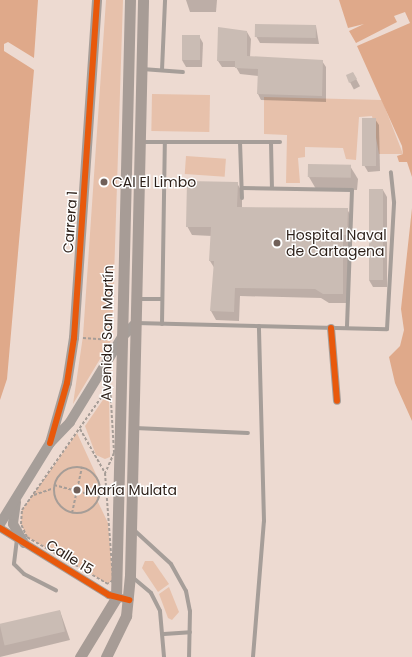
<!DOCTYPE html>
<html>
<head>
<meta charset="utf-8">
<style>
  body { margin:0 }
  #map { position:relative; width:412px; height:657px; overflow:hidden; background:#eddad1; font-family:Poppins,sans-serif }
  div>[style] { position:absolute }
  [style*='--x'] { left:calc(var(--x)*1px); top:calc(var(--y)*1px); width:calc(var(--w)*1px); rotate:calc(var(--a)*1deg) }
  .green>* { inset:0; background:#e7c1ab; transform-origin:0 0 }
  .water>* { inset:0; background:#dfa98a }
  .shadow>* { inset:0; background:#0003; transform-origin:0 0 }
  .building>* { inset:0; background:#cabcb4; transform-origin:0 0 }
  .path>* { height:2px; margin-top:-1px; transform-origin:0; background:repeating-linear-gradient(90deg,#a69d97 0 3px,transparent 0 5px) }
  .path>.ring { margin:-1px; padding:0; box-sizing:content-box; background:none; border:2px solid #a69d97; border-radius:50% }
  .service>* { height:4px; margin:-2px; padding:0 2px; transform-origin:2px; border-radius:2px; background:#a69e99 }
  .minor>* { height:8px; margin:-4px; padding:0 4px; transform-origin:4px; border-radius:4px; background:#a69e99 }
  .tertiary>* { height:10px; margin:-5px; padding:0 5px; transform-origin:5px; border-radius:5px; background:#a69e99 }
  .secondary>* { height:11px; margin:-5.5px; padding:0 5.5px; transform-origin:5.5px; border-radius:5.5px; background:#a79c96 }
  .cycleway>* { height:6px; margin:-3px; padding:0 3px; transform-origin:3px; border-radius:3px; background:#e8590c }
  .dots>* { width:11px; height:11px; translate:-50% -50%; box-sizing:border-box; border:2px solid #fff; border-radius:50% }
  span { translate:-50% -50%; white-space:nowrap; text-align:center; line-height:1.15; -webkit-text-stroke:3px #fff; paint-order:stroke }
  .poi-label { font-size:14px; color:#2c1f18 }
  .left { translate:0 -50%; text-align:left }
  .street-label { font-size:14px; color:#2c1f18 }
</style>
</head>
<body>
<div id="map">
  <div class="green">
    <i style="clip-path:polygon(106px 0,123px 0,112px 339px,73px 404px,83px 336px)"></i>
    <i style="left:152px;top:94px;width:58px;height:37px;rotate:1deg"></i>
    <i style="clip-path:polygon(264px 97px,382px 100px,403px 154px,379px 154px,372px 116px,359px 117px,356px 160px,346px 159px,343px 148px,305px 147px,305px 157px,298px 158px,300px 183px,286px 183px,287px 135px,264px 134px)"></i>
    <i style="left:186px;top:156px;width:40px;height:18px;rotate:4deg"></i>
    <i style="clip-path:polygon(109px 391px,110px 457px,105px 459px,96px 455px,85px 426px)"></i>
    <i style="clip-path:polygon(77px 433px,99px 481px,98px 502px,108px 523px,113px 580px,108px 584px,27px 537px,21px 524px,22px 510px)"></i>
    <i style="clip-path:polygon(145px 561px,153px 561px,169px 584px,158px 592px,142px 568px)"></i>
    <i style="clip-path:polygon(169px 587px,179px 612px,172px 620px,168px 618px,159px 594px)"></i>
  </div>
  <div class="water">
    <i style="clip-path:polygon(0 0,38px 0,34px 58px,8px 42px,4px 44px,4px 51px,34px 70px,7px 379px,0 400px)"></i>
    <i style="clip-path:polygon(339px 0,412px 0,412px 177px,407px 162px,399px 162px,397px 156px,403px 154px,402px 146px,357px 46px,410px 23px,405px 12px,394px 16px,397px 22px,356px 43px,349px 31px,364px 24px,348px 28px)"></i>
    <i style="clip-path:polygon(412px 208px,412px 421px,395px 383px,389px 357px,400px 346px,404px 330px,401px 309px)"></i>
  </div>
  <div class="shadow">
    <i style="clip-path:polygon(186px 0,217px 0,216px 12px,190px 12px)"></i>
    <i style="clip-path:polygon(316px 26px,319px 44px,260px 43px,256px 36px)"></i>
    <i style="clip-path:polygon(247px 32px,251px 39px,250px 57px,322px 61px,326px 67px,326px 102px,261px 100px,258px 94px,258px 76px,240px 74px,236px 67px,222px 67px,218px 61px)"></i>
    <i style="clip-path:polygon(199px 36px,203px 43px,202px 67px,186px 67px,182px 60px)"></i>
    <i style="left:353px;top:73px;width:15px;height:7px;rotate:62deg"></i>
    <i style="clip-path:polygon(375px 119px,379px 125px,380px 171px,368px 172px,364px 165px)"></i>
    <i style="clip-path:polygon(350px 166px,358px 179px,357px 190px,316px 189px,309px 177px)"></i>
    <i style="clip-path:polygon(237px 183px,242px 192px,242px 208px,347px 209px,352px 218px,351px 244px,348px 244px,348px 303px,329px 303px,321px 298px,240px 296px,239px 321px,216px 320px,211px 311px,215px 269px,210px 261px,212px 236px,192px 235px,187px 226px)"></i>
    <i style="clip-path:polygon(370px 190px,383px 190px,387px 197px,387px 287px,373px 287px,369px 280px)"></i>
    <i style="clip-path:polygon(60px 611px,70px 640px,0 657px,0 626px)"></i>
  </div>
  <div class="building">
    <i style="left:255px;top:24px;width:61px;height:13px;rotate:1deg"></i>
    <i style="clip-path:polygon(218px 27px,247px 31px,247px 56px,323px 60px,322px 96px,257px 94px,258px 69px,235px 68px,235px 61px,217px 61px)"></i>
    <i style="left:182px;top:35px;width:18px;height:25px"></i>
    <i style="clip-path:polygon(353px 72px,357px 79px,349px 83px,346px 75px)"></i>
    <i style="left:362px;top:118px;width:14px;height:48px"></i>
    <i style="left:308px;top:164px;width:43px;height:13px;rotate:1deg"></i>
    <i style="clip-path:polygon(187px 181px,238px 182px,237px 207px,348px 208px,347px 235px,343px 235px,343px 294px,323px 294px,315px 289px,235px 288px,234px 312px,210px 311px,214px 261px,209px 261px,211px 227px,186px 227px)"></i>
    <i style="left:369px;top:189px;width:14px;height:91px"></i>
    <i style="left:60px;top:610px;width:22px;height:62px;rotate:77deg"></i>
  </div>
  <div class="path">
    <i style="--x:83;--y:338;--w:26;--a:4"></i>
    <i style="--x:110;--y:385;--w:68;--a:86.6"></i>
    <i style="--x:114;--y:453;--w:22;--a:114"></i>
    <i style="--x:105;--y:473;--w:107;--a:85.7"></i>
    <i style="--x:113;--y:580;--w:6;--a:141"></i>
    <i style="--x:108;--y:584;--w:94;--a:-149.9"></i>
    <i style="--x:27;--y:537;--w:14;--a:-115"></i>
    <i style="--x:21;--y:524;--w:14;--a:-86"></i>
    <i style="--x:22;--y:510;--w:153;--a:-54.9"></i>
    <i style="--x:80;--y:429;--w:51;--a:60.4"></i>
    <i class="ring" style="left:54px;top:467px;width:44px;height:44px"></i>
    <i style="--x:54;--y:485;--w:47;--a:14.9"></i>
    <i style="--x:34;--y:495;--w:21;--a:-19"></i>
    <i style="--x:72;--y:513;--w:47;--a:-77.7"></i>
  </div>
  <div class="service">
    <i style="--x:142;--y:69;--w:41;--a:4.2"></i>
    <i style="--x:162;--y:70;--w:70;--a:-87.5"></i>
    <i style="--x:140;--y:142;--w:140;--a:0"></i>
    <i style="--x:240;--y:142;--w:56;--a:88"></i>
    <i style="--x:271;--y:142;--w:46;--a:88.8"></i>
    <i style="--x:242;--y:188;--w:110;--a:1"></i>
    <i style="--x:352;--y:190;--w:138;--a:92.1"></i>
    <i style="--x:137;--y:299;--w:25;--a:0"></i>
    <i style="--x:136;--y:323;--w:251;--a:1.4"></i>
    <i style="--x:387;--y:329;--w:127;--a:-86.8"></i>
    <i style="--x:394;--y:202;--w:30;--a:-96"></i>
    <i style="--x:162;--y:324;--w:182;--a:-89.1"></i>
    <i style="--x:135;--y:428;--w:113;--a:2.5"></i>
    <i style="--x:134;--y:530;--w:50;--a:42.6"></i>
    <i style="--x:171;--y:564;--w:31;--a:61"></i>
    <i style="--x:186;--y:591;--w:20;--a:79"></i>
    <i style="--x:190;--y:611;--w:46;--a:91.2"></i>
    <i style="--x:17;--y:539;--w:25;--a:97"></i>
    <i style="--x:14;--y:564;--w:14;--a:45"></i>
    <i style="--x:24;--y:574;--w:36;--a:27"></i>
    <i style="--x:131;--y:576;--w:26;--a:40"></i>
    <i style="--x:151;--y:593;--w:20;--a:63"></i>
    <i style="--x:160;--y:611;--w:46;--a:85"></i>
    <i style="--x:164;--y:634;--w:26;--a:-4"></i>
    <i style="--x:253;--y:657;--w:136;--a:-85.4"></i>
    <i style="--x:264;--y:521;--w:195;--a:-91.5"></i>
  </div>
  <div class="minor">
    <i style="--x:331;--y:328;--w:73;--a:85.3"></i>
    <i style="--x:0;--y:528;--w:128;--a:31.6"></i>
    <i style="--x:109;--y:595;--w:21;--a:14"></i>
  </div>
  <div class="tertiary">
    <i style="--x:50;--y:443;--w:62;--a:-74.2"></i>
    <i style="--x:67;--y:383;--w:46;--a:-81.2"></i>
    <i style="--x:74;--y:338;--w:339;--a:-86.1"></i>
    <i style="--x:16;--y:502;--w:22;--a:98"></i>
    <i style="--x:13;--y:524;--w:22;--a:60"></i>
    <i style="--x:0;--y:524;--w:95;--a:-58.3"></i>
    <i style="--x:50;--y:443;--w:29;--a:-46"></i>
    <i style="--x:70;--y:422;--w:100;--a:-58.5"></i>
    <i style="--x:122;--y:337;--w:20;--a:-45"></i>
  </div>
  <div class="secondary">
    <i style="--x:80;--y:657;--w:69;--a:-58.6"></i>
    <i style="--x:116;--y:598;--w:598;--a:-88.66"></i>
    <i style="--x:106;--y:657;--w:46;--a:-64"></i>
    <i style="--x:126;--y:616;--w:41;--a:-84.4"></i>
    <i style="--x:130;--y:575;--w:575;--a:-88.7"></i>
  </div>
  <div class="cycleway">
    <i style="--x:331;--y:328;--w:73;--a:85.3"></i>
    <i style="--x:50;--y:443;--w:62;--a:-74.2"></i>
    <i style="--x:67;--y:383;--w:46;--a:-81.2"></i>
    <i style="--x:74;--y:338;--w:339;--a:-86.1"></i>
    <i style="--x:0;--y:528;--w:128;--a:31.6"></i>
    <i style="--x:109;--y:595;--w:21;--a:14"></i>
  </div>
  <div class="dots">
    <i style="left:104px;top:182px;background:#706059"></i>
    <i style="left:277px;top:243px;background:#706059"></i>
    <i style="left:77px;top:490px;background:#706059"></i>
  </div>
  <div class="poi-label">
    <span class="left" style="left:112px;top:182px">CAI El Limbo</span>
    <span class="left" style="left:286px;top:243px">Hospital Naval<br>de Cartagena</span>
    <span class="left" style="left:85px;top:490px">María Mulata</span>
  </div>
  <div class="street-label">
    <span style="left:70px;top:222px;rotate:-86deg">Carrera 1</span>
    <span style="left:107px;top:333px;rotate:-89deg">Avenida San Martín</span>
    <span style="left:70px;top:557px;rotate:32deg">Calle 15</span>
  </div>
</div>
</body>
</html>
